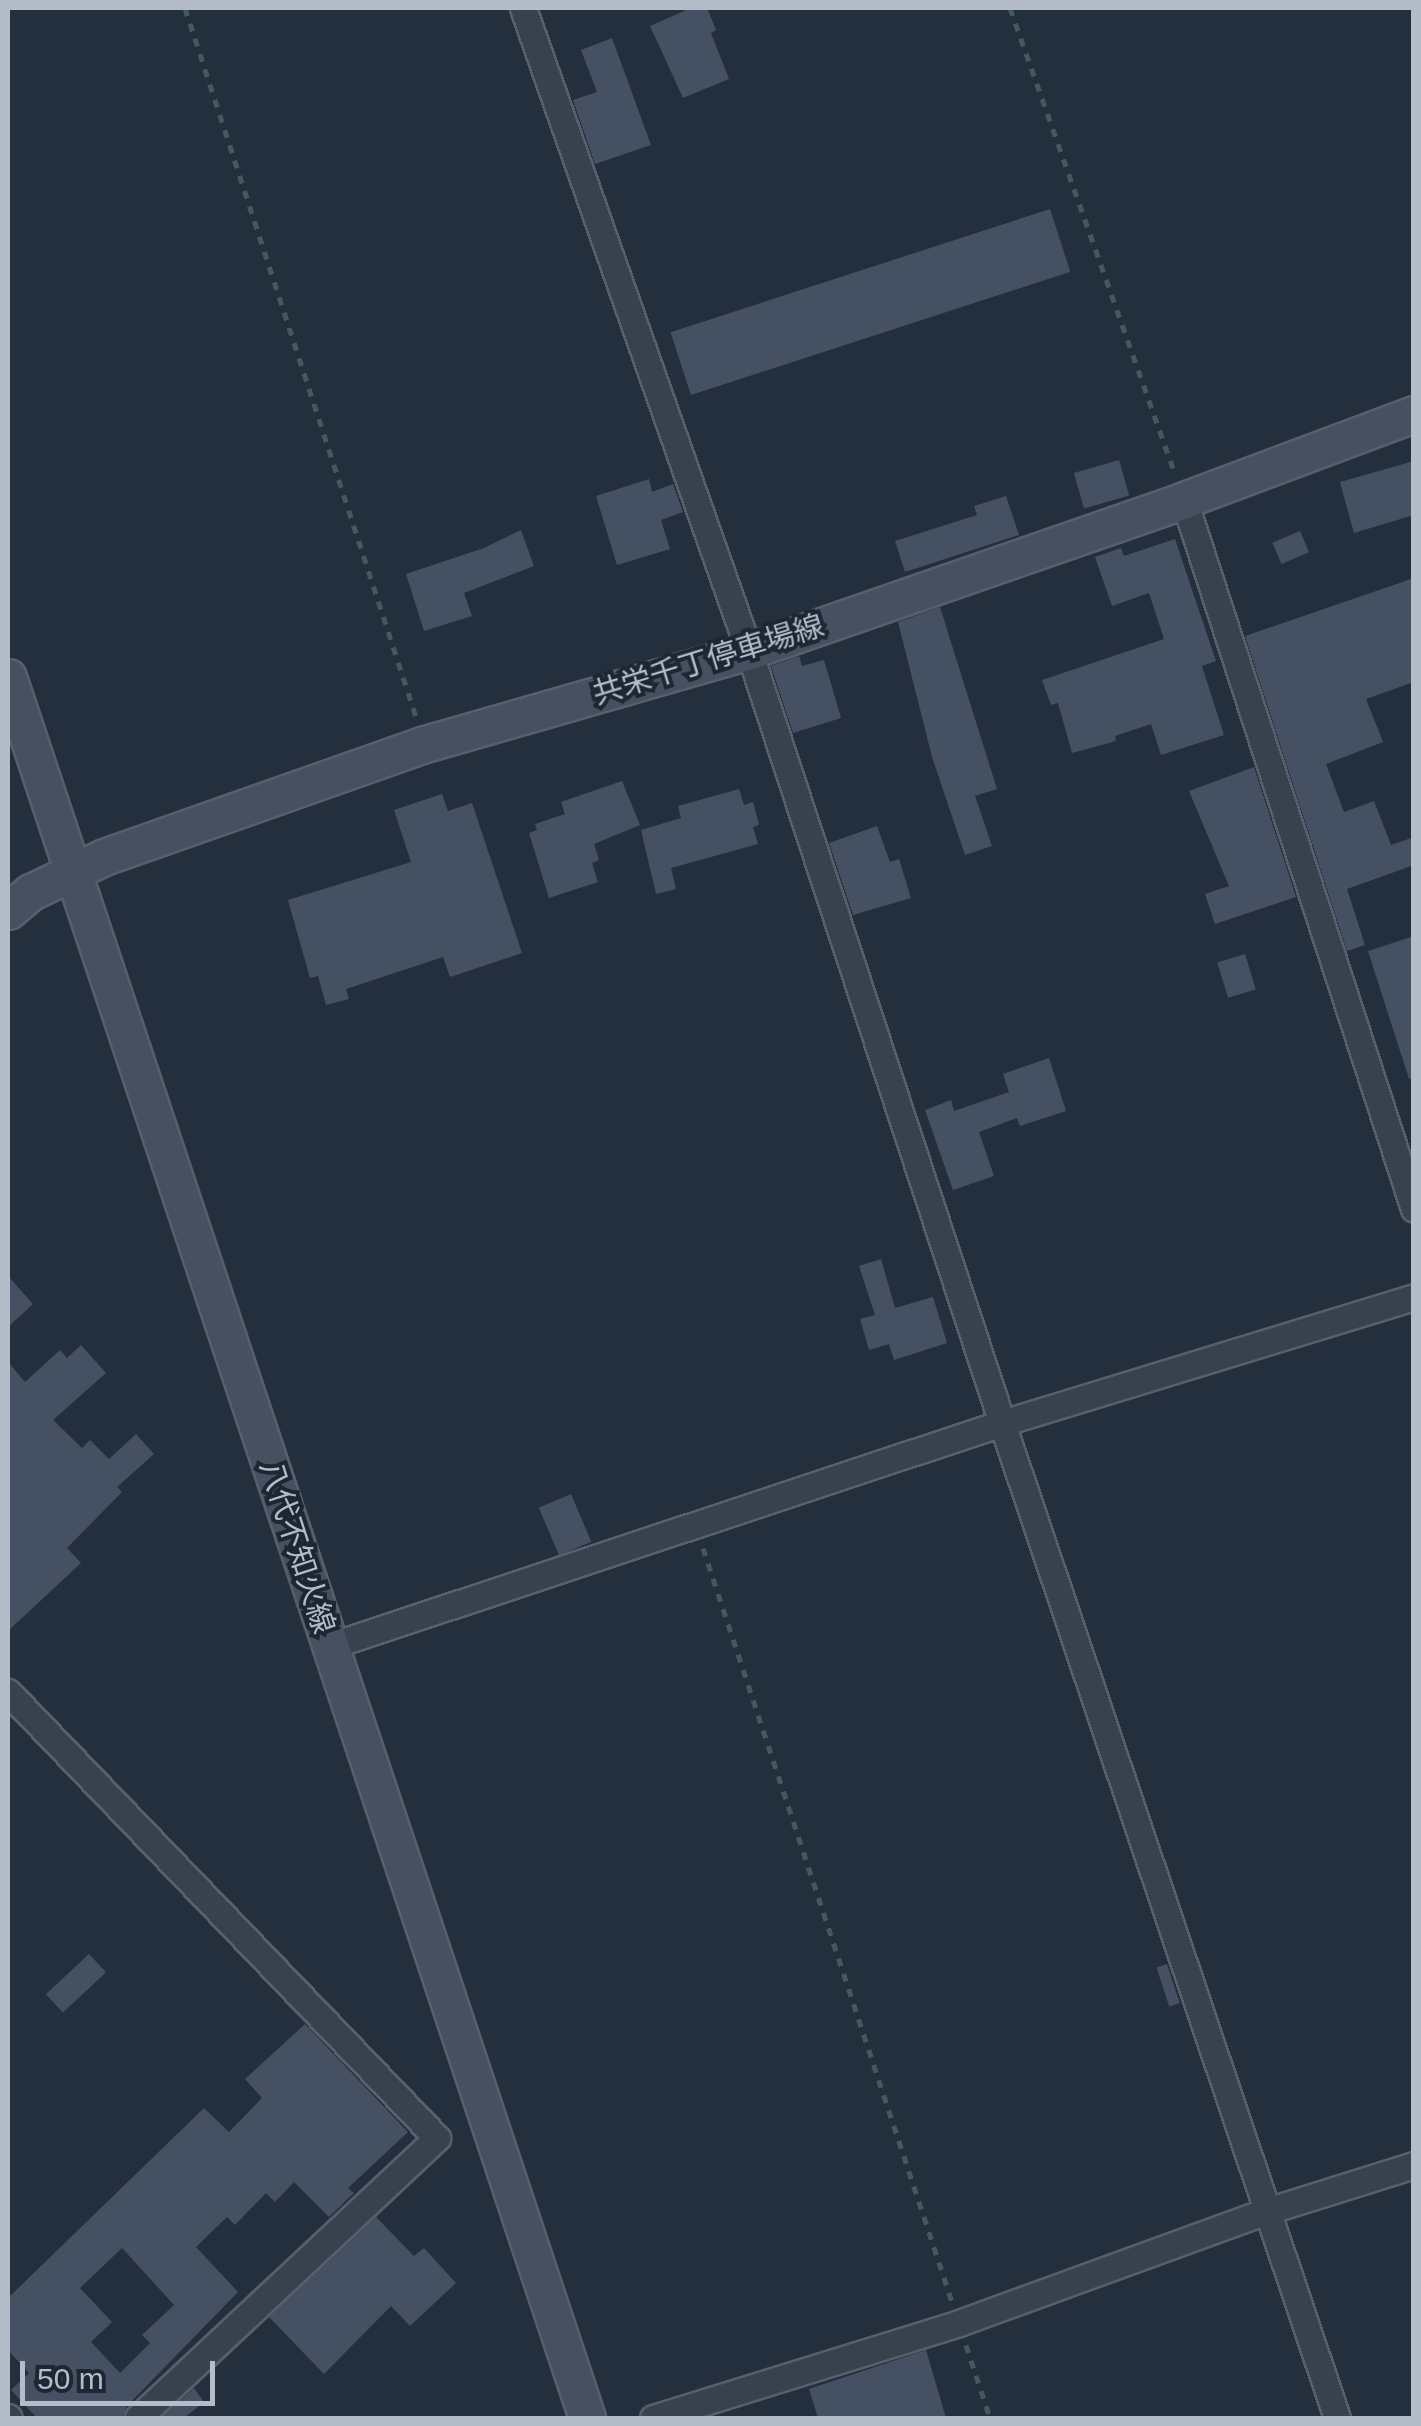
<!DOCTYPE html>
<html>
<head>
<meta charset="utf-8">
<style>
  body { margin:0 }
  #map { position:relative; width:1421px; height:2426px; overflow:hidden; background:#242f3e; font-family:Arial,"Noto Sans JP",sans-serif }
  div>[style] { position:absolute }
  [style*='--x'] { left:calc(var(--x)*1px); top:calc(var(--y)*1px); width:calc(var(--w)*1px); rotate:calc(var(--a)*1deg) }
  .building>* { inset:0; background:#455162; transform-origin:0 0 }
  .path>* { height:5px; margin-top:-2.5px; transform-origin:0; background:repeating-linear-gradient(90deg,#44595c 0 8px,transparent 0 16px) }
  .roads { filter:drop-shadow(2px 0 #565f6c) drop-shadow(-2px 0 #565f6c) drop-shadow(0 2px #565f6c) drop-shadow(0 -2px #565f6c) }
  .minor>* { height:25px; margin:-12.5px; padding:0 12.5px; transform-origin:12.5px; border-radius:12.5px; background:#38414e }
  .secondary>* { height:35px; margin:-17.5px; padding:0 17.5px; transform-origin:17.5px; border-radius:17.5px; background:#465061 }
  span { translate:-50% -50%; white-space:nowrap; text-align:center; line-height:1.15; -webkit-text-stroke:8px #1d2633; paint-order:stroke }
  .street-label { font-size:30px; color:#b4bcc9 }
  .frame { position:absolute; inset:0; border:10px solid #b4bcc9; pointer-events:none }
  .scale { position:absolute; left:20px; top:2361px; width:195px; height:45px; box-sizing:border-box; border:5px solid #b4bcc9; border-top:0; padding-left:12px; font-size:30px; line-height:35px; white-space:nowrap; color:#b4bcc9; -webkit-text-stroke:8px #1d2633; paint-order:stroke }
</style>
</head>
<body>
<div id="map">
  <div class="building">
    <i style="clip-path:polygon(691px 8px,707px 8px,716px 30px,711px 33px,729px 79px,683px 98px,650px 26px)"></i>
    <i style="clip-path:polygon(612px 38px,651px 145px,595px 164px,573px 100px,597px 92px,581px 50px)"></i>
    <i style="left:1050px;top:209px;width:66px;height:399px;rotate:72deg"></i>
    <i style="left:1119px;top:460px;width:37px;height:47px;rotate:74deg"></i>
    <i style="clip-path:polygon(1414px 461px,1414px 515px,1354px 533px,1340px 482px)"></i>
    <i style="clip-path:polygon(649px 479px,652px 492px,673px 484px,683px 512px,661px 520px,670px 549px,617px 565px,596px 496px)"></i>
    <i style="clip-path:polygon(1006px 496px,1019px 535px,905px 572px,895px 541px,977px 515px,974px 506px)"></i>
    <i style="clip-path:polygon(521px 530px,534px 566px,464px 593px,472px 616px,424px 631px,406px 574px,484px 548px)"></i>
    <i style="left:1300px;top:531px;width:23px;height:30px;rotate:67deg"></i>
    <i style="clip-path:polygon(1175px 539px,1216px 661px,1202px 666px,1224px 735px,1161px 755px,1151px 724px,1115px 736px,1116px 741px,1072px 753px,1058px 703px,1051px 705px,1042px 680px,1164px 639px,1149px 593px,1112px 606px,1095px 557px,1121px 548px,1124px 556px)"></i>
    <i style="clip-path:polygon(1414px 578px,1414px 682px,1366px 699px,1383px 742px,1326px 764px,1344px 812px,1374px 801px,1391px 845px,1414px 837px,1414px 865px,1347px 889px,1365px 945px,1347px 951px,1245px 636px)"></i>
    <i style="clip-path:polygon(940px 607px,997px 789px,975px 796px,992px 846px,965px 855px,932px 757px,898px 622px)"></i>
    <i style="clip-path:polygon(799px 656px,802px 666px,824px 660px,841px 718px,793px 733px,771px 666px)"></i>
    <i style="clip-path:polygon(1254px 767px,1296px 897px,1215px 924px,1205px 894px,1229px 886px,1189px 791px)"></i>
    <i style="clip-path:polygon(622px 781px,640px 825px,594px 844px,599px 860px,592px 863px,598px 882px,549px 898px,529px 833px,537px 830px,535px 824px,565px 814px,561px 802px)"></i>
    <i style="clip-path:polygon(739px 789px,744px 805px,753px 802px,759px 825px,753px 827px,758px 844px,671px 868px,676px 889px,656px 894px,641px 830px,681px 818px,678px 806px)"></i>
    <i style="clip-path:polygon(442px 794px,448px 811px,472px 803px,522px 953px,450px 977px,443px 957px,346px 989px,349px 999px,326px 1005px,318px 976px,310px 978px,288px 900px,411px 862px,394px 810px)"></i>
    <i style="clip-path:polygon(877px 826px,890px 862px,899px 859px,911px 898px,853px 915px,829px 843px)"></i>
    <i style="clip-path:polygon(1414px 936px,1414px 1078px,1409px 1079px,1368px 951px)"></i>
    <i style="left:1245px;top:954px;width:37px;height:29px;rotate:73deg"></i>
    <i style="clip-path:polygon(1049px 1058px,1066px 1111px,1020px 1126px,1017px 1118px,979px 1132px,994px 1176px,953px 1190px,925px 1110px,951px 1100px,954px 1111px,1009px 1092px,1003px 1074px)"></i>
    <i style="clip-path:polygon(881px 1259px,895px 1308px,933px 1297px,947px 1343px,894px 1360px,889px 1344px,869px 1350px,860px 1319px,875px 1315px,859px 1266px)"></i>
    <i style="clip-path:polygon(8px 1276px,33px 1304px,8px 1327px)"></i>
    <i style="clip-path:polygon(81px 1345px,106px 1373px,53px 1420px,82px 1448px,90px 1440px,109px 1459px,136px 1434px,154px 1454px,117px 1487px,122px 1492px,67px 1548px,81px 1563px,8px 1631px,8px 1362px,25px 1382px,60px 1350px,67px 1358px)"></i>
    <i style="left:571px;top:1494px;width:52px;height:35px;rotate:67deg"></i>
    <i style="left:89px;top:1954px;width:25px;height:59px;rotate:47deg"></i>
    <i style="left:1167px;top:1964px;width:41px;height:11px;rotate:72deg"></i>
    <i style="clip-path:polygon(evenodd,305px 2024px,408px 2132px,348px 2188px,354px 2193px,329px 2217px,294px 2182px,275px 2202px,266px 2193px,235px 2225px,227px 2217px,196px 2247px,238px 2292px,127px 2406px,122px 2418px,37px 2418px,11px 2390px,29px 2373px,8px 2350px,8px 2298px,204px 2108px,229px 2132px,262px 2098px,245px 2079px,305px 2024px,122px 2248px,174px 2305px,142px 2335px,150px 2343px,120px 2373px,91px 2342px,112px 2322px,80px 2288px,122px 2248px)"></i>
    <i style="clip-path:polygon(376px 2217px,414px 2256px,424px 2248px,456px 2283px,410px 2326px,391px 2306px,324px 2374px,269px 2317px)"></i>
    <i style="clip-path:polygon(926px 2350px,946px 2418px,818px 2418px,809px 2389px)"></i>
    <i style="clip-path:polygon(194px 2388px,204px 2402px,184px 2418px,161px 2418px)"></i>
  </div>
  <div class="path">
    <i style="--x:185;--y:8;--w:746;--a:71.95"></i>
    <i style="--x:1010;--y:8;--w:494;--a:70.5"></i>
    <i style="--x:703;--y:1548;--w:794;--a:71.72"></i>
    <i style="--x:966;--y:2345;--w:77;--a:71.8"></i>
  </div>
  <div class="roads">
    <div class="minor">
      <i style="--x:523;--y:8;--w:682;--a:70.63"></i>
      <i style="--x:749;--y:651;--w:812;--a:71.85"></i>
      <i style="--x:1002;--y:1423;--w:1050;--a:71.39"></i>
      <i style="--x:1184;--y:500;--w:745;--a:72.03"></i>
      <i style="--x:330;--y:1646;--w:708;--a:-18.36"></i>
      <i style="--x:1002;--y:1423;--w:431;--a:-17"></i>
      <i style="--x:8;--y:1692;--w:619;--a:46.11"></i>
      <i style="--x:437;--y:2138;--w:410;--a:136.9"></i>
      <i style="--x:8;--y:2417;--w:1;--a:45"></i>
      <i style="--x:653;--y:2418;--w:320;--a:-17.2"></i>
      <i style="--x:959;--y:2323;--w:328;--a:-20"></i>
      <i style="--x:1267;--y:2211;--w:154;--a:-17.4"></i>
    </div>
    <div class="secondary">
      <i style="--x:8;--y:677;--w:1835;--a:71.6"></i>
      <i style="--x:8;--y:911;--w:30;--a:-40"></i>
      <i style="--x:31;--y:892;--w:81;--a:-25.6"></i>
      <i style="--x:104;--y:857;--w:340;--a:-19.4"></i>
      <i style="--x:425;--y:744;--w:337;--a:-16"></i>
      <i style="--x:749;--y:651;--w:460;--a:-19.1"></i>
      <i style="--x:1184;--y:500;--w:246;--a:-20.5"></i>
    </div>
  </div>
  <div class="street-label">
    <span style="left:708px;top:660px;rotate:-17deg">共栄千丁停車場線</span>
    <span style="left:297px;top:1547px;rotate:72deg">八代不知火線</span>
  </div>
  <div class="frame"></div>
  <div class="scale">50 m</div>
</div>
</body>
</html>
